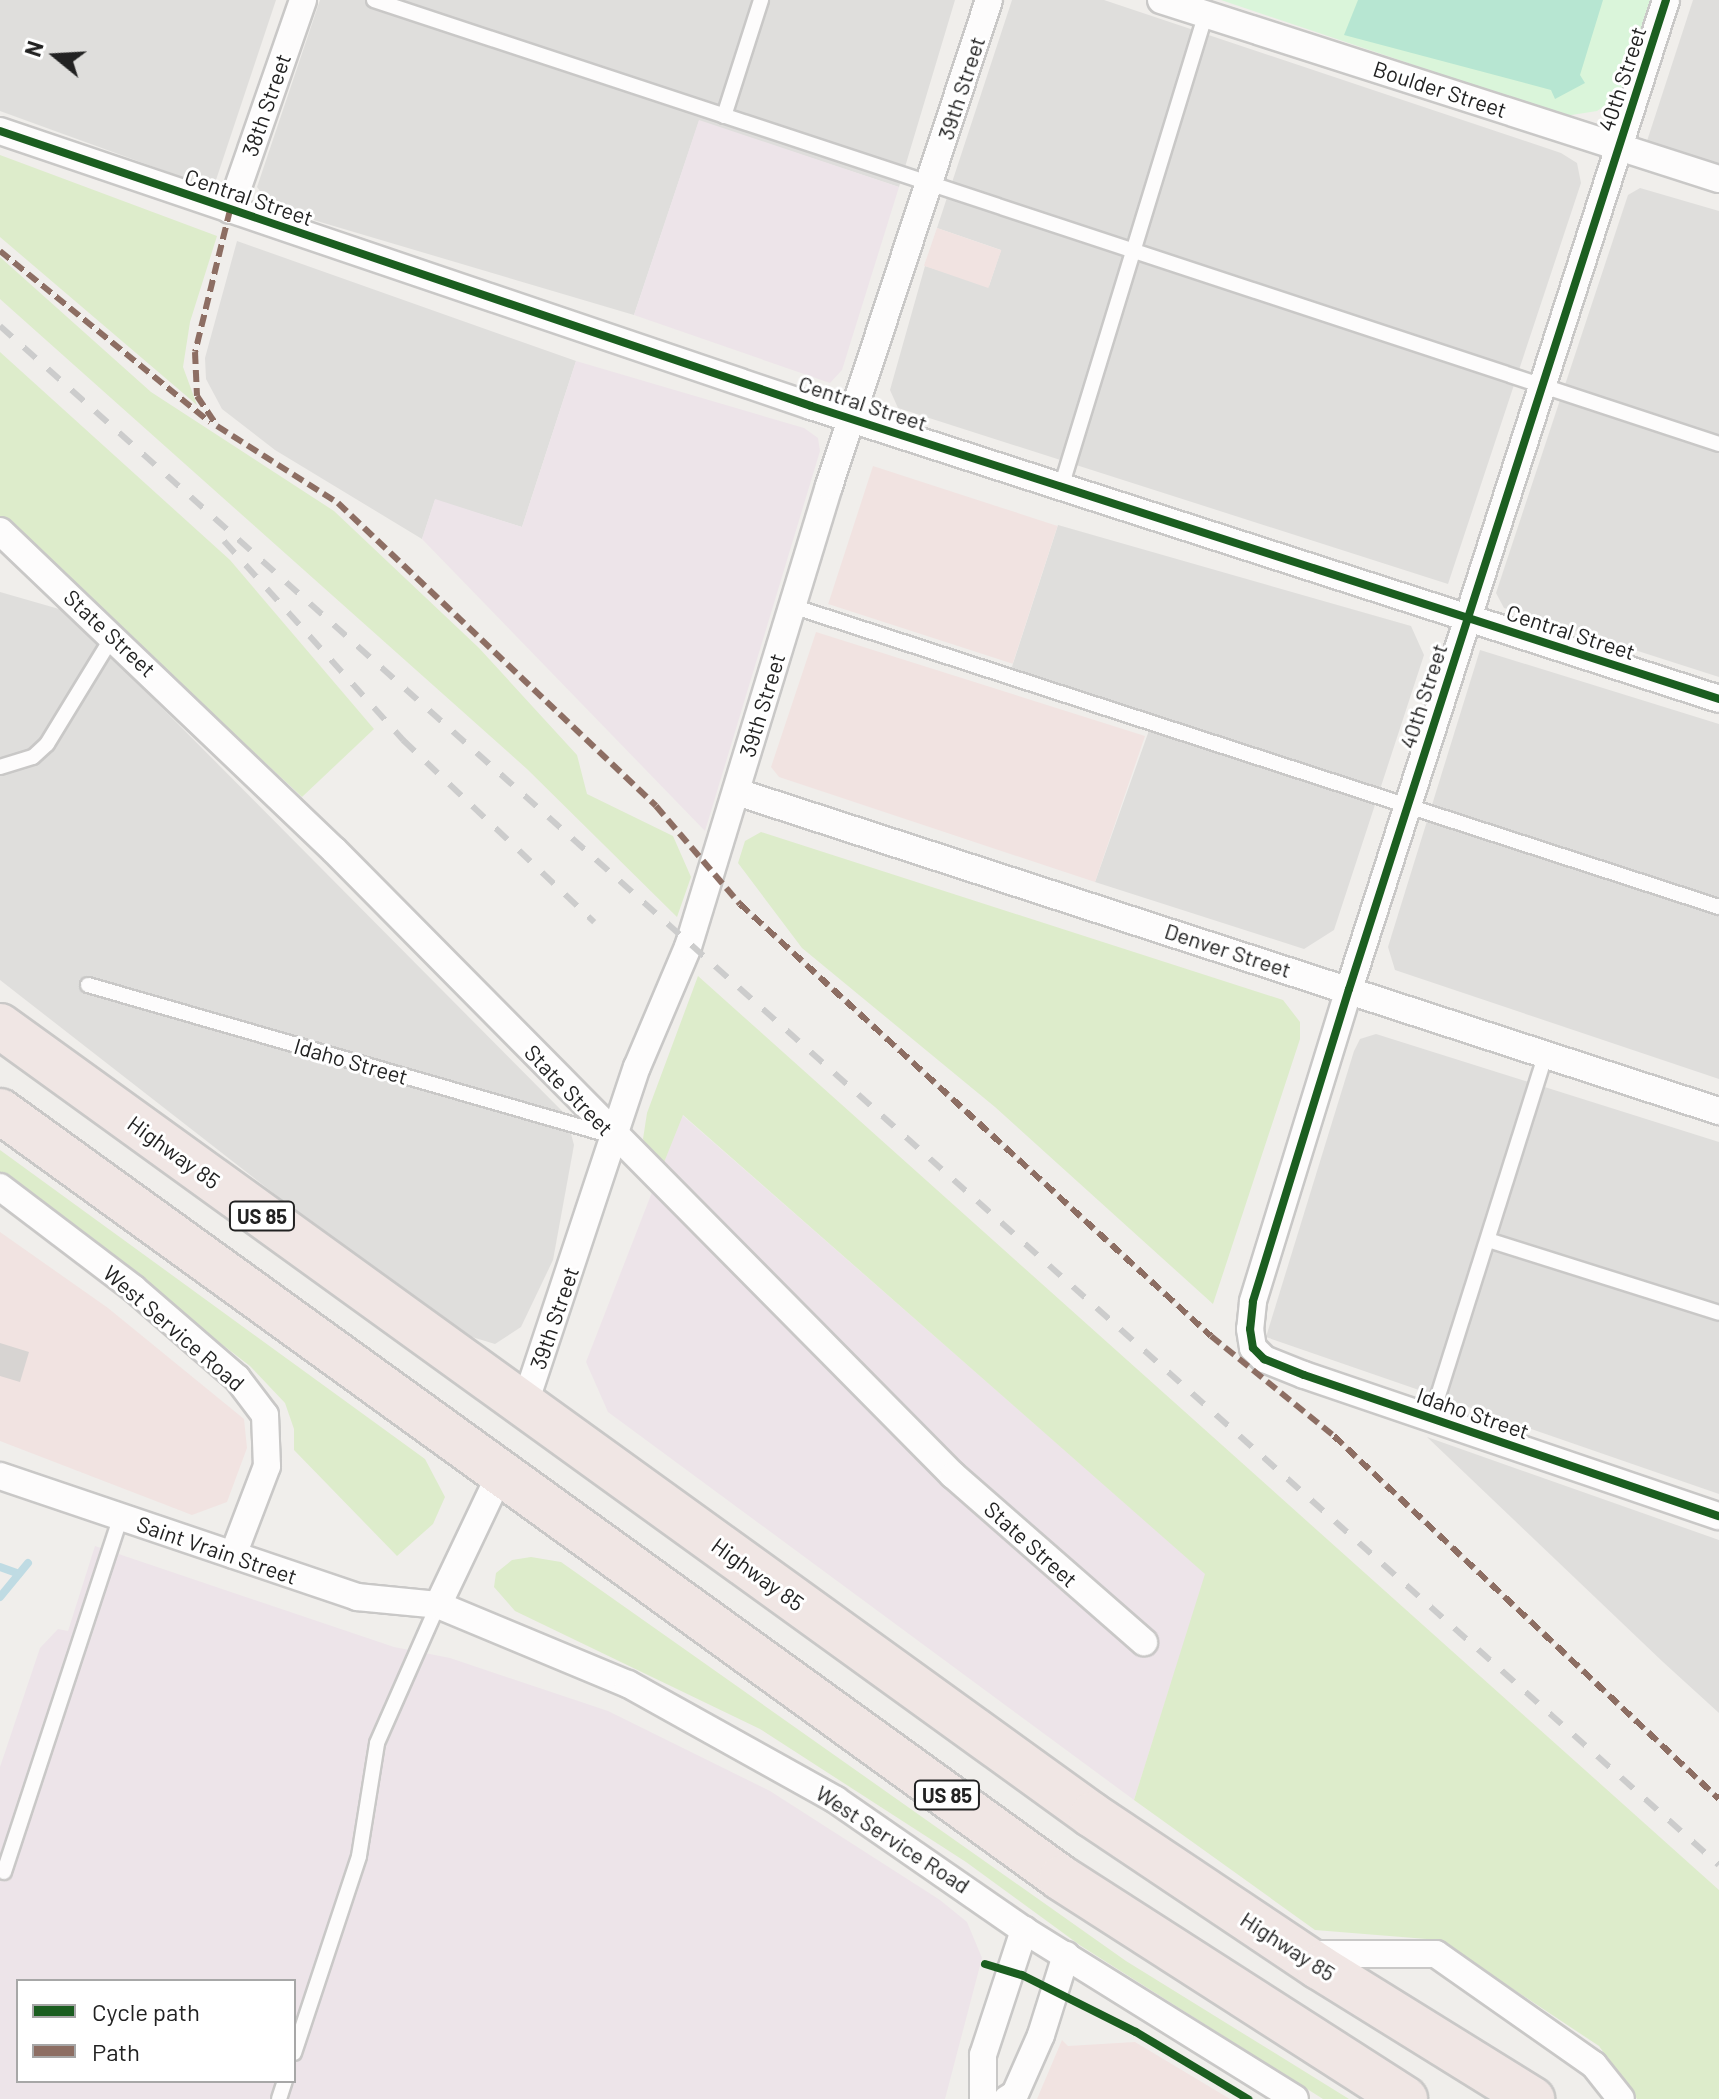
<!DOCTYPE html>
<html>
<head>
<meta charset="utf-8">
<style>
  body { margin:0 }
  #map { position:relative; width:1719px; height:2099px; overflow:hidden; background:#f0eeeb; font-family:Barlow,sans-serif }
  div>[style] { position:absolute }
  [style*='--x'] { left:calc(var(--x)*1px); top:calc(var(--y)*1px); width:calc(var(--w)*1px); rotate:calc(var(--a)*1deg) }
  .residential>* { inset:0; background:#dfdedc }
  .commercial>* { inset:0; background:#f1e3e1; transform-origin:0 0 }
  .industrial>* { inset:0; background:#ede4e9 }
  .grass>* { inset:0; background:#ddeccb }
  .park>* { inset:0; background:#daf5da }
  .pitch>* { inset:0; background:#b7e6d2 }
  .stream>* { height:8px; margin:-4px; padding:0 4px; transform-origin:4px; border-radius:4px; background:#bfdbe3 }
  .building>* { inset:0; background:#d7d4d2 }
  .roads { filter:drop-shadow(2px 0 #c9c8c7) drop-shadow(-2px 0 #c9c8c7) drop-shadow(0 2px #c9c8c7) drop-shadow(0 -2px #c9c8c7) }
  .service>* { height:14px; margin:-7px; padding:0 7px; transform-origin:7px; border-radius:7px; background:#fdfcfc }
  .minor>* { height:26px; margin:-13px; padding:0 13px; transform-origin:13px; border-radius:13px; background:#fdfcfc }
  .trunk>* { height:44px; margin:-22px; padding:0 22px; transform-origin:22px; border-radius:22px; background:#f0e6e4 }
  .rail>* { height:6px; margin-top:-3px; transform-origin:0; background:repeating-linear-gradient(90deg,#ccc 0 16px,transparent 0 32px) }
  .quiet>* { height:6px; margin-top:-3px; transform-origin:0; background:repeating-linear-gradient(90deg,#8d6e63 0 12px,transparent 0 18px) }
  .cycleway>* { height:8px; margin:-4px; padding:0 4px; transform-origin:4px; border-radius:4px; background:#1b5e20 }
  span { translate:-50% -50%; white-space:nowrap; text-align:center; line-height:1.15; -webkit-text-stroke:6px #fff; paint-order:stroke }
  .shield-label span { padding:2px 6px; background:#fff; border:2px solid; border-radius:6px; -webkit-text-stroke-width:0 }
  .shield-label { font-size:20px; color:#222; font-weight:700 }
  .street-label { font-size:22px; color:#222 }
  .legend { position:absolute; left:16px; top:1979px; width:280px; height:104px; box-sizing:border-box; background:#fff; border:2px solid #a7a7a7; margin:0; padding:10px 14px; list-style:none; font-size:24px; color:#222 }
  .legend li { display:flex; align-items:center; gap:16px; height:40px }
  .legend b { width:40px; border:2px solid #a7a7a7 }
  .north { position:absolute; left:16px; top:16px; width:80px; height:80px; -webkit-text-stroke:6px #fff; paint-order:stroke; rotate:288deg; font-size:22px; font-weight:700; line-height:32px; text-align:center; color:#222 }
  .north::after { content:''; display:block; margin:auto; width:28px; height:36px; background:#222; clip-path:polygon(50% 0,100% 100%,50% 72%,0 100%) }
</style>
</head>
<body>
<div id="map">
  <div class="residential">
    <i style="clip-path:polygon(0 0,276px 0,215px 183px,198px 183px,0 111px)"></i>
    <i style="clip-path:polygon(320px 0,955px 0,899px 187px,699px 121px,634px 315px,273px 208px,257px 187px)"></i>
    <i style="clip-path:polygon(1012px 0,1104px 0,1561px 153px,1577px 163px,1581px 183px,1448px 584px,898px 408px,890px 390px,925px 266px,989px 286px,1001px 250px,937px 228px)"></i>
    <i style="clip-path:polygon(1693px 0,1719px 0,1719px 164px,1647px 141px)"></i>
    <i style="clip-path:polygon(1640px 188px,1719px 211px,1719px 677px,1504px 608px,1496px 593px,1628px 195px)"></i>
    <i style="clip-path:polygon(237px 241px,576px 361px,522px 527px,435px 500px,422px 539px,275px 450px,222px 409px,206px 379px,205px 358px)"></i>
    <i style="clip-path:polygon(1058px 525px,1411px 626px,1424px 655px,1334px 930px,1304px 949px,1095px 882px,1152px 722px,1009px 676px)"></i>
    <i style="clip-path:polygon(0 592px,66px 611px,566px 1115px,574px 1145px,553px 1260px,521px 1327px,495px 1344px,449px 1330px,0 980px)"></i>
    <i style="clip-path:polygon(1480px 650px,1719px 724px,1719px 1079px,1395px 970px,1388px 947px)"></i>
    <i style="clip-path:polygon(1376px 1034px,1719px 1142px,1719px 1494px,1266px 1337px,1354px 1051px,1360px 1039px)"></i>
    <i style="clip-path:polygon(1427px 1437px,1719px 1540px,1719px 1713px,1663px 1662px)"></i>
  </div>
  <div class="commercial">
    <i style="left:937px;top:228px;width:68px;height:40px;rotate:19deg"></i>
    <i style="left:873px;top:466px;width:194px;height:145px;rotate:18deg"></i>
    <i style="clip-path:polygon(816px 632px,1145px 736px,1095px 882px,779px 777px,771px 767px)"></i>
    <i style="clip-path:polygon(0 1232px,108px 1308px,244px 1419px,247px 1448px,227px 1502px,192px 1515px,0 1441px)"></i>
    <i style="clip-path:polygon(1062px 2040px,1068px 2046px,1135px 2042px,1230px 2099px,1037px 2099px)"></i>
  </div>
  <div class="industrial">
    <i style="clip-path:polygon(699px 120px,899px 187px,842px 370px,830px 383px,634px 315px)"></i>
    <i style="clip-path:polygon(576px 361px,804px 428px,818px 438px,820px 451px,705px 831px,422px 539px,435px 499px,522px 527px)"></i>
    <i style="clip-path:polygon(682px 1115px,1206px 1574px,1134px 1800px,608px 1412px,586px 1362px)"></i>
    <i style="clip-path:polygon(evenodd,95px 1546px,394px 1647px,450px 1658px,608px 1711px,770px 1791px,940px 1900px,967px 1922px,982px 1958px,945px 2099px,0 2099px,0 1767px,40px 1648px,58px 1629px,68px 1631px,95px 1546px,18px 1981px,294px 1981px,294px 2081px,18px 2081px,18px 1981px)"></i>
  </div>
  <div class="grass">
    <i style="clip-path:polygon(0 155px,217px 236px,190px 322px,183px 367px,197px 405px,0 237px)"></i>
    <i style="clip-path:polygon(0 257px,151px 392px,334px 511px,479px 648px,577px 755px,587px 794px,673px 836px,691px 877px,677px 917px,527px 769px,0 299px)"></i>
    <i style="clip-path:polygon(0 352px,230px 560px,374px 729px,302px 797px,0 516px)"></i>
    <i style="clip-path:polygon(761px 832px,1283px 1000px,1300px 1022px,1300px 1039px,1213px 1304px,995px 1107px,802px 948px,738px 863px,745px 841px)"></i>
    <i style="clip-path:polygon(698px 976px,1719px 1890px,1719px 2099px,1637px 2099px,1599px 2046px,1439px 1940px,1315px 1930px,1134px 1800px,1205px 1574px,683px 1115px,661px 1170px,643px 1139px,647px 1113px)"></i>
    <i style="clip-path:polygon(0 1150px,425px 1459px,445px 1497px,433px 1524px,397px 1556px,294px 1450px,294px 1429px,285px 1403px,250px 1366px,0 1174px)"></i>
    <i style="clip-path:polygon(531px 1557px,561px 1562px,1126px 1961px,1349px 2099px,1323px 2099px,1081px 1946px,966px 1862px,760px 1729px,515px 1611px,494px 1587px,496px 1573px,512px 1560px)"></i>
  </div>
  <div class="park">
    <i style="clip-path:polygon(1221px 0,1650px 0,1619px 96px,1597px 111px,1565px 116px)"></i>
  </div>
  <div class="pitch">
    <i style="clip-path:polygon(1358px 0,1603px 0,1580px 75px,1585px 83px,1555px 99px,1551px 90px,1344px 35px)"></i>
  </div>
  <div class="stream">
    <i style="--x:0;--y:1567;--w:20;--a:20"></i>
    <i style="--x:0;--y:1597;--w:44;--a:-50.5"></i>
  </div>
  <div class="building">
    <i style="clip-path:polygon(0 1343px,29px 1352px,20px 1382px,0 1376px)"></i>
  </div>
  <div class="roads">
    <div class="service">
      <i style="--x:374;--y:0;--w:1416;--a:18.27"></i>
      <i style="--x:724;--y:116;--w:122;--a:-72.3"></i>
      <i style="--x:1062;--y:484;--w:492;--a:-73"></i>
      <i style="--x:792;--y:606;--w:975;--a:17.99"></i>
      <i style="--x:0;--y:767;--w:34;--a:-17"></i>
      <i style="--x:33;--y:757;--w:19;--a:-43"></i>
      <i style="--x:47;--y:744;--w:127;--a:-58.6"></i>
      <i style="--x:88;--y:985;--w:542;--a:16.06"></i>
      <i style="--x:1488;--y:1240;--w:242;--a:17.5"></i>
      <i style="--x:1431;--y:1418;--w:382;--a:-72.5"></i>
      <i style="--x:4;--y:1872;--w:374;--a:-71.8"></i>
      <i style="--x:294;--y:2053;--w:207;--a:-71.7"></i>
      <i style="--x:359;--y:1856;--w:114;--a:-80.9"></i>
      <i style="--x:377;--y:1743;--w:151;--a:-66.2"></i>
      <i style="--x:279;--y:2099;--w:19;--a:-72"></i>
    </div>
    <div class="minor">
      <i style="--x:1161;--y:0;--w:586;--a:17.79"></i>
      <i style="--x:1666;--y:0;--w:1039;--a:107.77"></i>
      <i style="--x:1349;--y:989;--w:327;--a:107.1"></i>
      <i style="--x:1253;--y:1302;--w:27;--a:96"></i>
      <i style="--x:1250;--y:1329;--w:19;--a:81"></i>
      <i style="--x:1253;--y:1348;--w:16;--a:45"></i>
      <i style="--x:1264;--y:1359;--w:43;--a:21.8"></i>
      <i style="--x:1304;--y:1375;--w:438;--a:18.8"></i>
      <i style="--x:0;--y:131;--w:856;--a:18.73"></i>
      <i style="--x:811;--y:406;--w:954;--a:17.88"></i>
      <i style="--x:230;--y:210;--w:222;--a:-70.8"></i>
      <i style="--x:0;--y:531;--w:462;--a:43.7"></i>
      <i style="--x:334;--y:850;--w:880;--a:45.28"></i>
      <i style="--x:953;--y:1475;--w:254;--a:41.2"></i>
      <i style="--x:737;--y:792;--w:1033;--a:18"></i>
      <i style="--x:0;--y:1187;--w:167;--a:37.2"></i>
      <i style="--x:133;--y:1288;--w:138;--a:40.9"></i>
      <i style="--x:237;--y:1378;--w:46;--a:52.9"></i>
      <i style="--x:265;--y:1415;--w:51;--a:87.8"></i>
      <i style="--x:267;--y:1466;--w:95;--a:110.9"></i>
      <i style="--x:524;--y:1406;--w:357;--a:-71.6"></i>
      <i style="--x:637;--y:1067;--w:130;--a:-67"></i>
      <i style="--x:688;--y:947;--w:482;--a:-73"></i>
      <i style="--x:829;--y:486;--w:512;--a:-71.78"></i>
      <i style="--x:0;--y:1476;--w:377;--a:18.7"></i>
      <i style="--x:357;--y:1597;--w:81;--a:5.6"></i>
      <i style="--x:438;--y:1605;--w:206;--a:22.6"></i>
      <i style="--x:628;--y:1684;--w:238;--a:29.1"></i>
      <i style="--x:836;--y:1800;--w:229;--a:34.7"></i>
      <i style="--x:1024;--y:1930;--w:319;--a:31.9"></i>
      <i style="--x:438;--y:1605;--w:149;--a:-64.6"></i>
      <i style="--x:1304;--y:1954;--w:132;--a:0"></i>
      <i style="--x:1436;--y:1954;--w:193;--a:35.1"></i>
      <i style="--x:1594;--y:2065;--w:43;--a:51.5"></i>
      <i style="--x:983;--y:2099;--w:44;--a:-90"></i>
      <i style="--x:983;--y:2055;--w:132;--a:-71.8"></i>
      <i style="--x:1007;--y:2099;--w:9;--a:-32"></i>
      <i style="--x:1015;--y:2094;--w:64;--a:-66.2"></i>
      <i style="--x:1041;--y:2035;--w:84;--a:-72.6"></i>
    </div>
    <div class="trunk">
      <i style="--x:0;--y:1026;--w:1347;--a:35.85"></i>
      <i style="--x:1092;--y:1815;--w:273;--a:33.8"></i>
      <i style="--x:1319;--y:1967;--w:251;--a:31.8"></i>
      <i style="--x:0;--y:1111;--w:1309;--a:35.86"></i>
      <i style="--x:1061;--y:1878;--w:409;--a:32.7"></i>
    </div>
  </div>
  <div class="rail">
    <i style="--x:0;--y:326;--w:2307;--a:41.84"></i>
    <i style="--x:224;--y:541;--w:268;--a:48"></i>
    <i style="--x:403;--y:740;--w:264;--a:43.6"></i>
  </div>
  <div class="quiet">
    <i style="--x:230;--y:210;--w:146;--a:103.8"></i>
    <i style="--x:195;--y:352;--w:44;--a:87.4"></i>
    <i style="--x:197;--y:396;--w:36;--a:56"></i>
    <i style="--x:217;--y:426;--w:143;--a:32.5"></i>
    <i style="--x:338;--y:503;--w:439;--a:43.6"></i>
    <i style="--x:656;--y:806;--w:129;--a:49.4"></i>
    <i style="--x:740;--y:904;--w:639;--a:42.53"></i>
    <i style="--x:1211;--y:1336;--w:159;--a:39.1"></i>
    <i style="--x:1334;--y:1436;--w:529;--a:43.32"></i>
    <i style="--x:0;--y:251;--w:271;--a:39.2"></i>
  </div>
  <div class="cycleway">
    <i style="--x:1666;--y:0;--w:1039;--a:107.77"></i>
    <i style="--x:1349;--y:989;--w:327;--a:107.1"></i>
    <i style="--x:1253;--y:1302;--w:27;--a:96"></i>
    <i style="--x:1250;--y:1329;--w:19;--a:81"></i>
    <i style="--x:1253;--y:1348;--w:16;--a:45"></i>
    <i style="--x:1264;--y:1359;--w:43;--a:21.8"></i>
    <i style="--x:1304;--y:1375;--w:438;--a:18.8"></i>
    <i style="--x:0;--y:131;--w:856;--a:18.73"></i>
    <i style="--x:811;--y:406;--w:954;--a:17.88"></i>
    <i style="--x:985;--y:1964;--w:39;--a:17"></i>
    <i style="--x:1022;--y:1975;--w:127;--a:26.6"></i>
    <i style="--x:1136;--y:2032;--w:131;--a:30.9"></i>
  </div>
  <div class="shield-label">
    <span style="left:262px;top:1216px">US 85</span>
    <span style="left:947px;top:1795px">US 85</span>
  </div>
  <div class="street-label">
    <span style="left:1622px;top:79px;rotate:-72deg">40th Street</span>
    <span style="left:961px;top:88px;rotate:-72deg">39th Street</span>
    <span style="left:1440px;top:89px;rotate:18deg">Boulder Street</span>
    <span style="left:266px;top:105px;rotate:-71deg">38th Street</span>
    <span style="left:249px;top:197px;rotate:19deg">Central Street</span>
    <span style="left:863px;top:403px;rotate:18deg">Central Street</span>
    <span style="left:1571px;top:632px;rotate:18deg">Central Street</span>
    <span style="left:110px;top:633px;rotate:43deg">State Street</span>
    <span style="left:1423px;top:696px;rotate:-72deg">40th Street</span>
    <span style="left:762px;top:705px;rotate:-73deg">39th Street</span>
    <span style="left:1228px;top:950px;rotate:18deg">Denver Street</span>
    <span style="left:351px;top:1061px;rotate:16deg">Idaho Street</span>
    <span style="left:569px;top:1090px;rotate:46deg">State Street</span>
    <span style="left:174px;top:1152px;rotate:36deg">Highway 85</span>
    <span style="left:554px;top:1318px;rotate:-71deg">39th Street</span>
    <span style="left:174px;top:1328px;rotate:41deg">West Service Road</span>
    <span style="left:1473px;top:1413px;rotate:19deg">Idaho Street</span>
    <span style="left:1031px;top:1544px;rotate:42deg">State Street</span>
    <span style="left:217px;top:1550px;rotate:19deg">Saint Vrain Street</span>
    <span style="left:758px;top:1574px;rotate:36deg">Highway 85</span>
    <span style="left:893px;top:1839px;rotate:33deg">West Service Road</span>
    <span style="left:1288px;top:1946px;rotate:33deg">Highway 85</span>
  </div>
  <ul class="legend">
  <li><b style="height:10px;background:#1b5e20"></b>Cycle path</li>
  <li><b style="height:10px;background:#8d6e63"></b>Path</li>
  </ul>
  <div class="north">N</div>
</div>
</body>
</html>
